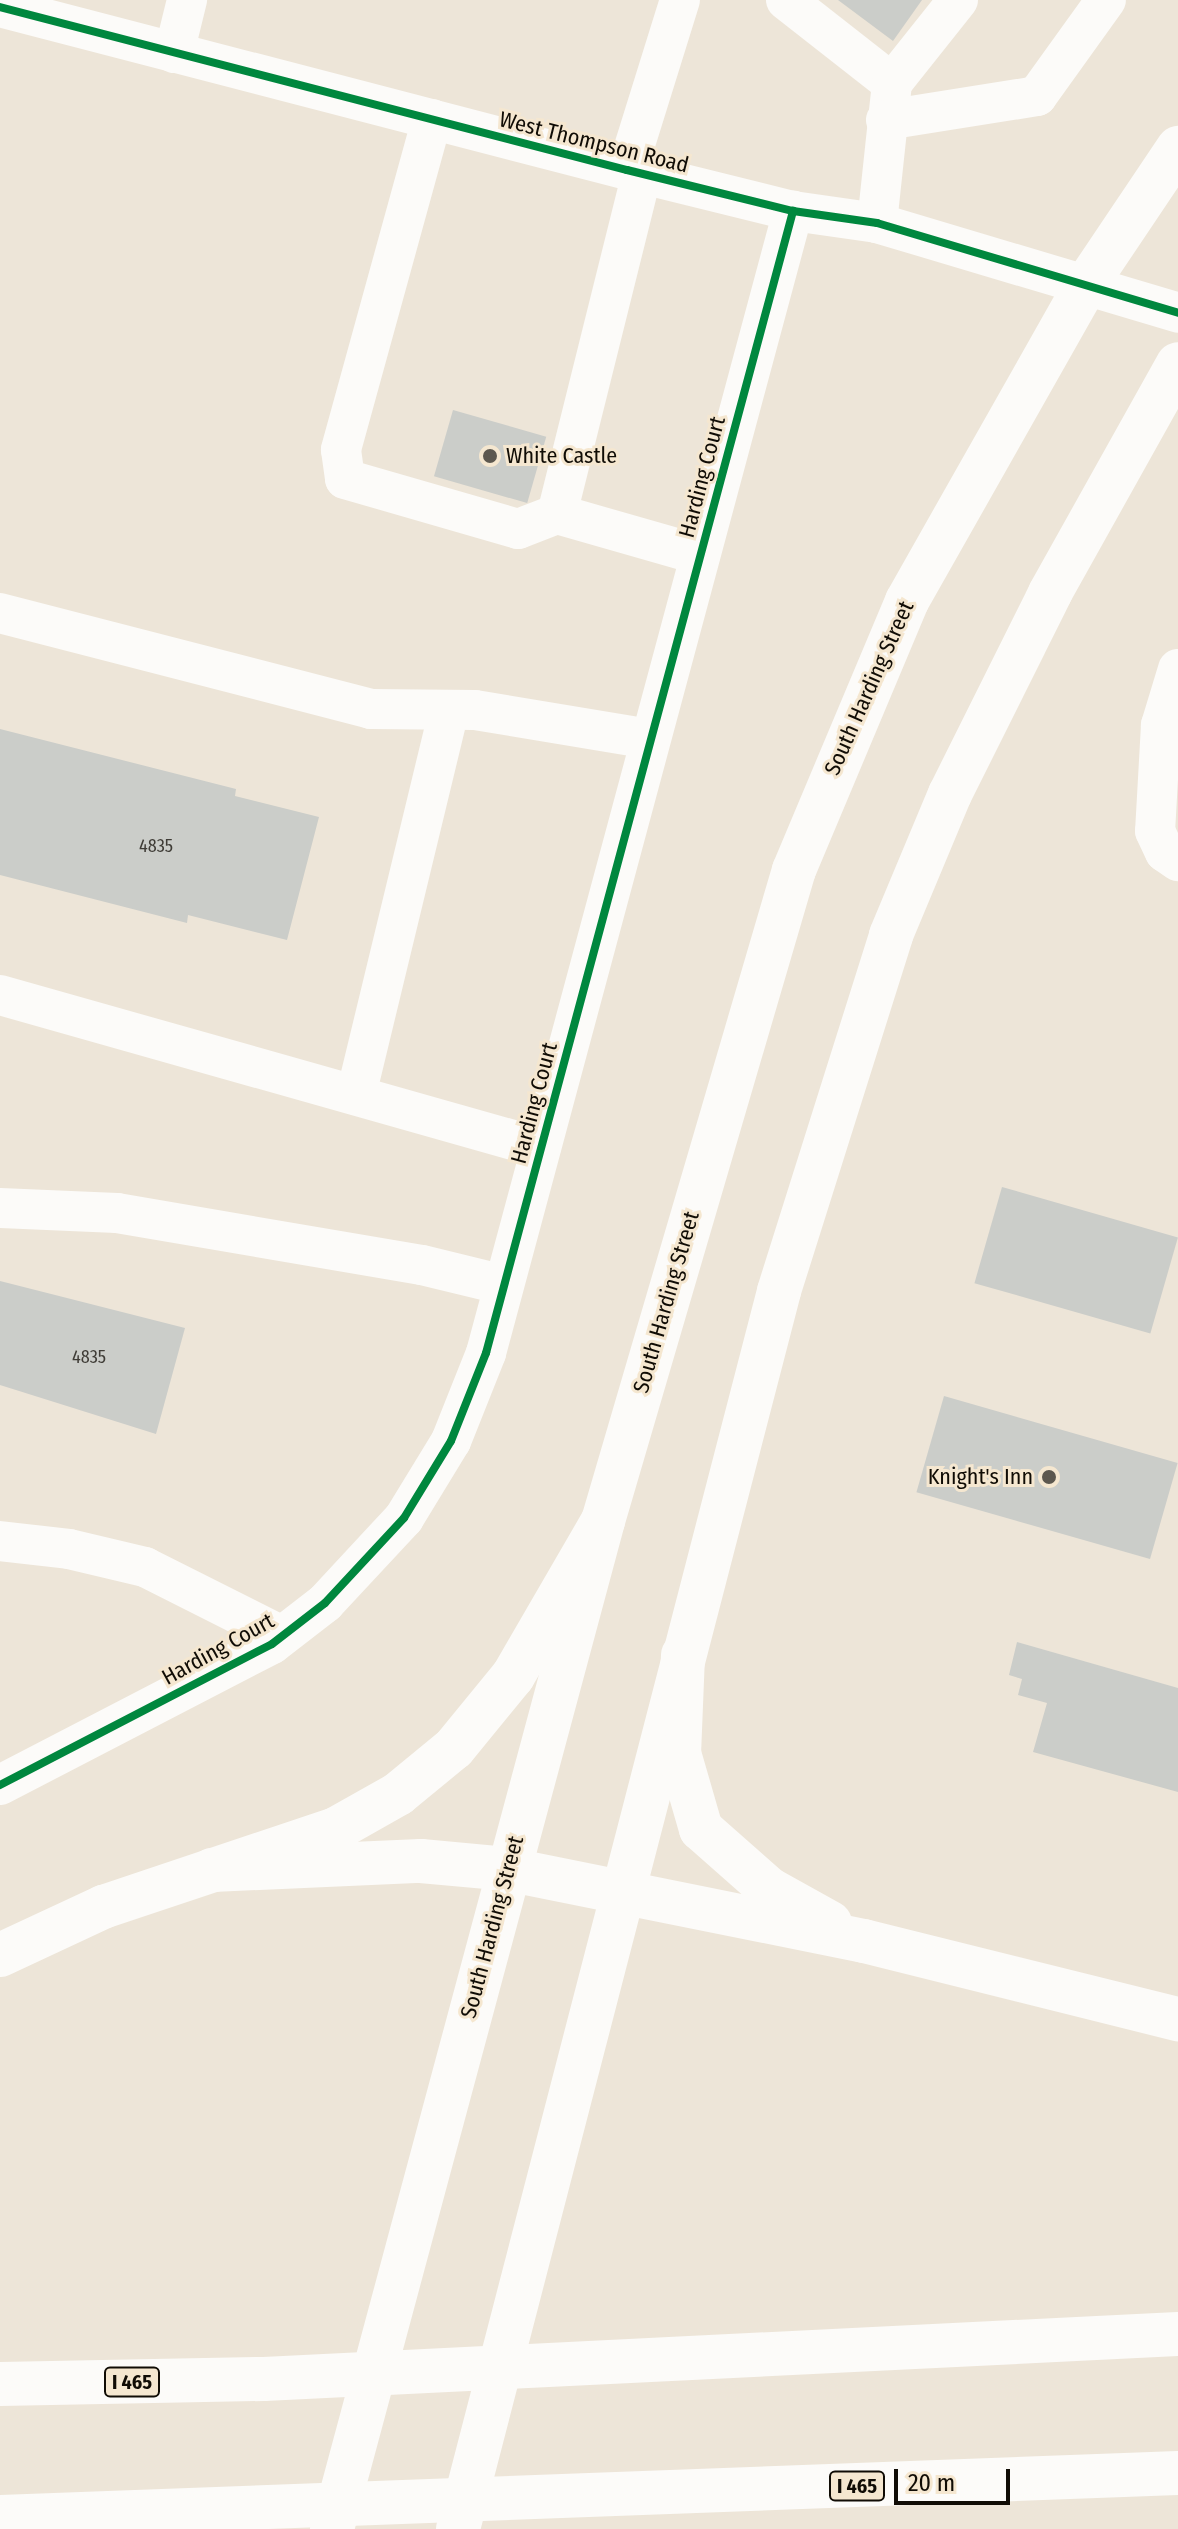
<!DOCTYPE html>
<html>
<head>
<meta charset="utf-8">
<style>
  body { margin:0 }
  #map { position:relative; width:1178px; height:2529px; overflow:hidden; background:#ede5d8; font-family:"Fira Sans Condensed",sans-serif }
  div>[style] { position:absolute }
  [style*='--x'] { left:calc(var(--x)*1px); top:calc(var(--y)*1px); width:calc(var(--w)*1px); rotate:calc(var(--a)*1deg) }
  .building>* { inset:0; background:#cbcdc9; transform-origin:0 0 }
  .minor>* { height:40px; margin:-20px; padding:0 20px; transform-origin:20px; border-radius:20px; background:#fcfbf9 }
  .major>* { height:44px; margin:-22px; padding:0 22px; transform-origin:22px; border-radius:22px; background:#fcfbf9 }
  .highway>* { height:44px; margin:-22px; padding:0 22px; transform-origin:22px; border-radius:22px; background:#fcfbf9 }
  .cycleway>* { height:8px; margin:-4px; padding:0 4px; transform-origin:4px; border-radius:4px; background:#00873e }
  .dots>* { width:22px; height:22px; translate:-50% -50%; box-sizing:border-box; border:4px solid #f5e7d0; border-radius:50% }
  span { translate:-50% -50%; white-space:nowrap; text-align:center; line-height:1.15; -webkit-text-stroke:6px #f5e7d0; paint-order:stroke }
  .number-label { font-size:18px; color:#3f3c36 }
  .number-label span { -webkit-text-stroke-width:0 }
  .shield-label span { padding:2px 6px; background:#f5e7d0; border:2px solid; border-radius:6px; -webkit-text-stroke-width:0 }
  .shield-label { font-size:20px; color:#100c05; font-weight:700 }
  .street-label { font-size:22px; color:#100c05 }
  .poi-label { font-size:22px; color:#100c05 }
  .left { translate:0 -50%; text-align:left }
  .right { translate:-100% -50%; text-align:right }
  .scale { position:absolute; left:894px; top:2469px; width:116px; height:36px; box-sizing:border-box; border:4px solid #100c05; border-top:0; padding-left:10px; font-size:24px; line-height:28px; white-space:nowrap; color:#100c05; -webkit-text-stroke:6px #f5e7d0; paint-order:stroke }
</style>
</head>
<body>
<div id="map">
  <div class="building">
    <i style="clip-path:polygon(838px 0,922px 0,893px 41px)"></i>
    <i style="left:453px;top:410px;width:97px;height:69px;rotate:16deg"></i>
    <i style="clip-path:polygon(0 729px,236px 789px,235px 796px,319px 817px,287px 940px,188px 915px,187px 923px,0 875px)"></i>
    <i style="left:1002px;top:1187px;width:183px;height:100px;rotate:16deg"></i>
    <i style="clip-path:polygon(0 1281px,185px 1328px,156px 1434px,0 1385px)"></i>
    <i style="left:944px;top:1396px;width:243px;height:100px;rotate:16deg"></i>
    <i style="clip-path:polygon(1017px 1642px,1178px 1688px,1178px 1792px,1033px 1752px,1047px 1703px,1018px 1695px,1022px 1679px,1009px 1675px)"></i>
  </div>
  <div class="minor">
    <i style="--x:786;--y:0;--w:135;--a:38.1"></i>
    <i style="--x:892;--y:83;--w:141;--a:96.1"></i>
    <i style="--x:0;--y:7;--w:648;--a:14.57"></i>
    <i style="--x:627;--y:170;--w:171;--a:13.9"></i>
    <i style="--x:793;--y:211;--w:85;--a:8.1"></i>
    <i style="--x:877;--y:223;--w:314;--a:16.6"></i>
    <i style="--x:174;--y:53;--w:55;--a:-76.2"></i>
    <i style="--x:892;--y:83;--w:106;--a:-51.5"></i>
    <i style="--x:432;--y:119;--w:343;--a:105.4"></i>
    <i style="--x:341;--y:450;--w:29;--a:82"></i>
    <i style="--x:345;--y:479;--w:180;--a:16.1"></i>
    <i style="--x:518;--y:529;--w:42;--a:-21"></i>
    <i style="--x:886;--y:120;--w:153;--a:-9"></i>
    <i style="--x:1037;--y:96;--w:118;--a:-54.3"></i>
    <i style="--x:627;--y:170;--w:178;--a:-72.7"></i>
    <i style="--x:642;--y:173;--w:351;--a:104"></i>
    <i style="--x:557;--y:514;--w:149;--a:16"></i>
    <i style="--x:0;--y:613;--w:383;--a:14.5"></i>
    <i style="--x:371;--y:709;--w:104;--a:0.6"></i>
    <i style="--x:475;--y:710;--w:177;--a:9.4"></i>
    <i style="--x:1178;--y:669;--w:59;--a:106.9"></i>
    <i style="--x:1161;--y:725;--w:106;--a:93.2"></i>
    <i style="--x:1155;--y:831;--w:23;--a:65"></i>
    <i style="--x:1165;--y:852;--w:16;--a:35"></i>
    <i style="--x:0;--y:995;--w:562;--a:15.79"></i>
    <i style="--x:356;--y:1095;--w:396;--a:-76.4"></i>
    <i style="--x:0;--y:1208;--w:117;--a:2.4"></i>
    <i style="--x:117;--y:1213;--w:309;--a:9.7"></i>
    <i style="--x:422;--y:1265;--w:84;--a:13.7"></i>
    <i style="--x:0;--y:1541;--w:69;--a:6.6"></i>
    <i style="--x:69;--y:1549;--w:78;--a:13.3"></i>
    <i style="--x:145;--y:1567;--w:153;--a:26.7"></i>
    <i style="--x:0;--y:1785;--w:306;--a:-27.4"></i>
    <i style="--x:272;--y:1644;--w:67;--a:-37.7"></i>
    <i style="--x:325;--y:1603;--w:116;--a:-47.1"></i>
    <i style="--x:404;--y:1518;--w:90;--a:-58.6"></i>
    <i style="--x:451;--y:1441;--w:95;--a:-68.3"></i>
    <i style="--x:486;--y:1353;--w:1183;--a:-74.95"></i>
  </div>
  <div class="major">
    <i style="--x:332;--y:2529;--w:1044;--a:-74.95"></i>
    <i style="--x:603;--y:1521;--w:678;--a:-73.65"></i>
    <i style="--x:794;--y:870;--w:292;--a:-67.2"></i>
    <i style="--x:907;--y:601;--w:360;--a:-60.5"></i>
    <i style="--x:1084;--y:288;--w:169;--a:-56.1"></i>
    <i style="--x:458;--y:2529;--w:1279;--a:-75.46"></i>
    <i style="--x:779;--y:1291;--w:373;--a:-72.5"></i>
    <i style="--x:891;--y:935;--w:153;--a:-67.3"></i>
    <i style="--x:950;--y:794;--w:225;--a:-63.5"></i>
    <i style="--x:1050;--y:593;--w:262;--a:-60.8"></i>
  </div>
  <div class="highway">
    <i style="--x:683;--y:1655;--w:98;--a:92.3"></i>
    <i style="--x:679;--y:1753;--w:79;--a:73.9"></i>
    <i style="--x:701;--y:1829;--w:91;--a:41.4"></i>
    <i style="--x:769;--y:1889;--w:70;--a:29.1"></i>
    <i style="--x:212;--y:1870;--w:209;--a:-2.5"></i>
    <i style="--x:421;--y:1861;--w:86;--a:5.3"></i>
    <i style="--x:507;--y:1869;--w:364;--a:11.4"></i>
    <i style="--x:864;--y:1941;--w:324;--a:14"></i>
    <i style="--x:0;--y:1955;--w:114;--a:-25"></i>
    <i style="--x:103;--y:1907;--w:246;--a:-18.5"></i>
    <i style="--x:336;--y:1829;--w:71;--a:-29.4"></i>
    <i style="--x:398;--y:1794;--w:72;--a:-39.4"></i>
    <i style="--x:454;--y:1748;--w:93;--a:-50.7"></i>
    <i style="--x:513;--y:1676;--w:179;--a:-59.9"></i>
    <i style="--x:0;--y:2384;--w:264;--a:-1.1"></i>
    <i style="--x:264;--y:2379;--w:915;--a:-2.82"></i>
    <i style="--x:0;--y:2517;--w:1179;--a:-2.14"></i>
  </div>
  <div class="cycleway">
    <i style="--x:0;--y:7;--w:648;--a:14.57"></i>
    <i style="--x:627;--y:170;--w:171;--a:13.9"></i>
    <i style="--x:793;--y:211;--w:85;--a:8.1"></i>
    <i style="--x:877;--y:223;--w:314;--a:16.6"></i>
    <i style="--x:0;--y:1785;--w:306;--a:-27.4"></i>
    <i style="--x:272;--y:1644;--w:67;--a:-37.7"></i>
    <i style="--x:325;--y:1603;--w:116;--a:-47.1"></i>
    <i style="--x:404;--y:1518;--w:90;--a:-58.6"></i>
    <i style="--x:451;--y:1441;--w:95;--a:-68.3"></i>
    <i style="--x:486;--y:1353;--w:1183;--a:-74.95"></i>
  </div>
  <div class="dots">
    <i style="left:490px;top:456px;background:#5d584f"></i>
    <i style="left:1049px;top:1477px;background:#5d584f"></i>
  </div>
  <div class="number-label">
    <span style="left:156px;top:846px">4835</span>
    <span style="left:89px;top:1357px">4835</span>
  </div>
  <div class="shield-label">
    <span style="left:132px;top:2382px">I 465</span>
    <span style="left:857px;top:2486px">I 465</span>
  </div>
  <div class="street-label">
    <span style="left:594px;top:142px;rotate:14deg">West Thompson Road</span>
    <span style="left:702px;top:477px;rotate:-75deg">Harding Court</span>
    <span style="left:869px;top:688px;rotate:-66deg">South Harding Street</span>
    <span style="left:534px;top:1103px;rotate:-75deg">Harding Court</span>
    <span style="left:666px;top:1302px;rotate:-74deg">South Harding Street</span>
    <span style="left:218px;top:1649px;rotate:-29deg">Harding Court</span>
    <span style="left:492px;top:1927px;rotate:-75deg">South Harding Street</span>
  </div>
  <div class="poi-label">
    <span class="left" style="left:506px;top:456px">White Castle</span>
    <span class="right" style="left:1033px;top:1477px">Knight's Inn</span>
  </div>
  <div class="scale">20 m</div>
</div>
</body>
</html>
